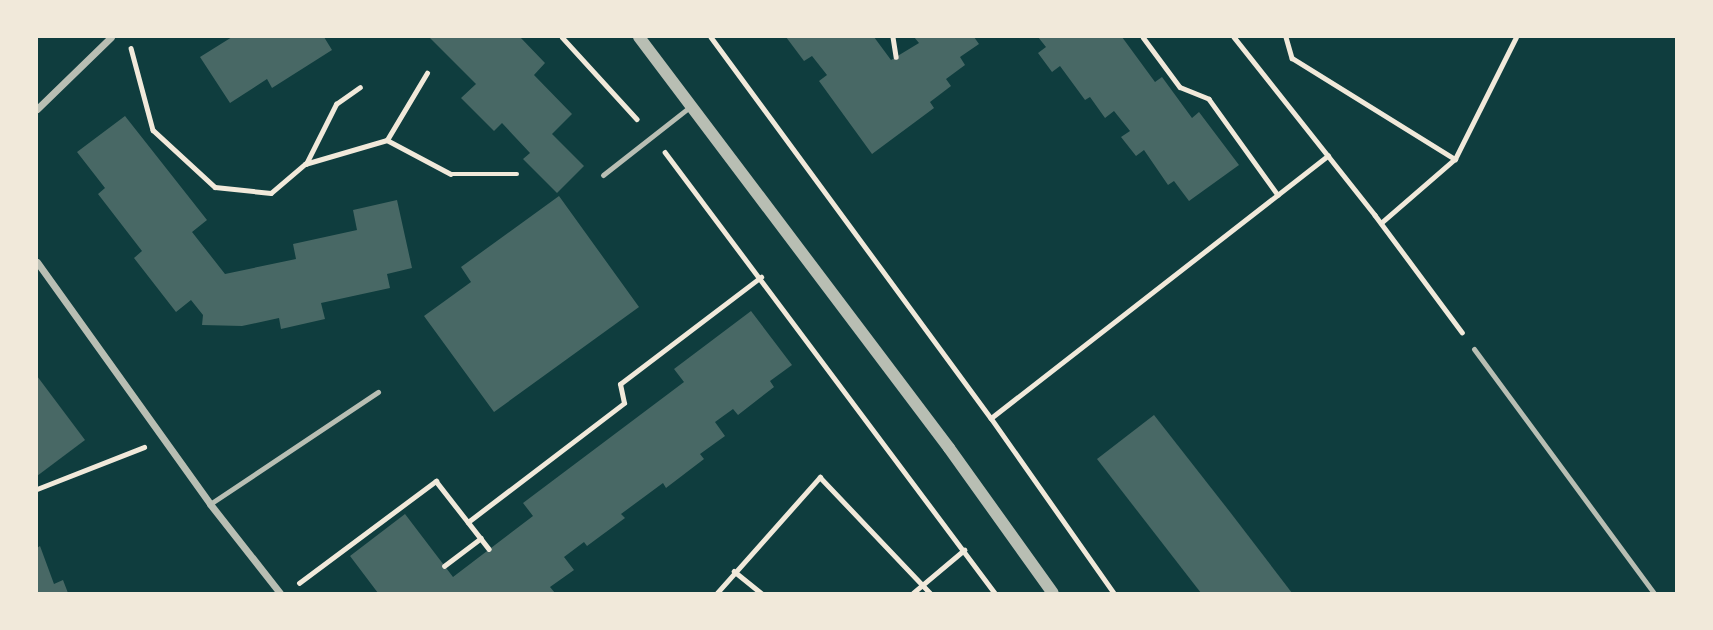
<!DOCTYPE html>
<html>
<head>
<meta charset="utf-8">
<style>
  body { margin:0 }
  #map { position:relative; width:1713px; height:630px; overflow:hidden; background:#0f3d3e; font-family:"Space Grotesk",sans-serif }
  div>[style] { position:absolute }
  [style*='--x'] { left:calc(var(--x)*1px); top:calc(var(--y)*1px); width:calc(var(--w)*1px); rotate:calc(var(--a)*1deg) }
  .building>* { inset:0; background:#486865 }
  .path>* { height:4.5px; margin:-2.25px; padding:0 2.25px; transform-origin:2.25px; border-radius:2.25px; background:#f1e9da }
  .service>* { height:5px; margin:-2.5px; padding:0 2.5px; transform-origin:2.5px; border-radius:2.5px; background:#b8beb3 }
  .minor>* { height:7px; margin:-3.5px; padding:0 3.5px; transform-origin:3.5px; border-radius:3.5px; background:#b8beb3 }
  .tertiary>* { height:12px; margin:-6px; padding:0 6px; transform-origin:6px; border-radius:6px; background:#b8beb3 }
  span { translate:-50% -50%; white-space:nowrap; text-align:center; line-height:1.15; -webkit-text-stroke:5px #f1e9da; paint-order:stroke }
  .frame { position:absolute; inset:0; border:38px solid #f1e9da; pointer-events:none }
</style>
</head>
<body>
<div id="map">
  <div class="building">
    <i style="clip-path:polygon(232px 37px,324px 37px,332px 50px,272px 88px,267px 79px,230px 103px,200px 57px)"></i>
    <i style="clip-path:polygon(429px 37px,520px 37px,545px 63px,534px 75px,572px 114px,552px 134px,584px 166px,557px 193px,523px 159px,530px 153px,502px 123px,494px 131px,461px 98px,476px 84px)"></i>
    <i style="clip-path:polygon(786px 37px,874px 37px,891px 60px,919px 43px,914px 37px,974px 37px,979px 44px,960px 57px,965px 65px,946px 79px,951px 86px,930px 102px,934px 108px,872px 154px,819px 81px,827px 75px,812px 56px,804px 61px)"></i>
    <i style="clip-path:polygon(1038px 37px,1122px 37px,1155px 82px,1162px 77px,1192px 118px,1199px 112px,1239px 165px,1189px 201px,1174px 181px,1168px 185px,1144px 150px,1136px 156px,1121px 137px,1130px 131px,1114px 111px,1105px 118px,1090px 97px,1085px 100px,1060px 66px,1052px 72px,1038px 53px,1046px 47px)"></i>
    <i style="clip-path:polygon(125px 116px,207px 220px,192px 232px,225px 274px,296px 259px,293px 244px,357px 230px,353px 210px,397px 200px,412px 268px,387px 274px,390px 288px,321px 303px,325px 319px,281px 329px,279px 318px,242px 326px,202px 325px,203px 315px,191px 300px,176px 312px,134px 258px,142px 251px,98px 194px,105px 188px,77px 152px)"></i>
    <i style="clip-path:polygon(559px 196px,639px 307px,494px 412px,424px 316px,471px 282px,461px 267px)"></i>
    <i style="clip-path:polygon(751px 311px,792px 365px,770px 381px,774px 387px,738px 415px,733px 409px,715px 422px,725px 436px,700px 454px,704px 459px,666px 488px,663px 483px,621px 514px,625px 518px,587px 546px,584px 542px,564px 557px,574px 570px,550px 587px,555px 593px,378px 593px,350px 556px,405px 514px,453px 577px,533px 516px,523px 503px,684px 382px,674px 369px)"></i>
    <i style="clip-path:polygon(37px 376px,85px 440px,37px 476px)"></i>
    <i style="clip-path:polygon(1154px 415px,1230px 512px,1292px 593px,1201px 593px,1097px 459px)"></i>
    <i style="clip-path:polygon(40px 546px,54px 584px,63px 580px,68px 593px,37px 593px,37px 548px)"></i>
  </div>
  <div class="path">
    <i style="--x:562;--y:37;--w:111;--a:47.6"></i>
    <i style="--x:711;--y:37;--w:473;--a:53.7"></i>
    <i style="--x:991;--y:418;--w:214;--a:54.9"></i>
    <i style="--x:893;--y:37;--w:20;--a:81"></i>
    <i style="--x:1143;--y:37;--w:62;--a:53.5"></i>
    <i style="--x:1180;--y:87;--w:31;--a:22"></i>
    <i style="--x:1209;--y:99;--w:118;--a:54.3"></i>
    <i style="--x:1234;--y:37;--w:227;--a:51.6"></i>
    <i style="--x:1375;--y:215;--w:146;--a:53.4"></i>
    <i style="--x:1286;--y:37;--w:22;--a:74"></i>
    <i style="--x:1292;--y:58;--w:192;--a:31.8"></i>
    <i style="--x:131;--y:48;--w:85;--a:75"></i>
    <i style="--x:153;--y:130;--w:84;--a:42.6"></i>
    <i style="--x:215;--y:187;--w:56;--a:6.1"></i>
    <i style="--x:271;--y:193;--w:45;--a:-40.5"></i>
    <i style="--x:305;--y:164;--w:85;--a:-16.3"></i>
    <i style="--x:387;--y:140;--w:78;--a:-59.2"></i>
    <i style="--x:387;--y:140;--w:72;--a:28"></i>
    <i style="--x:451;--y:174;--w:66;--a:0"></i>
    <i style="--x:665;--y:152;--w:551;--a:53.19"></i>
    <i style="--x:306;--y:164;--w:67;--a:-63.4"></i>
    <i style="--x:336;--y:104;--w:29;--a:-35"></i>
    <i style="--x:1381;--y:223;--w:98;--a:-40.9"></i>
    <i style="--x:1455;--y:159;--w:136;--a:-63.4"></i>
    <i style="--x:991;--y:418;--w:427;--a:-37.9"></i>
    <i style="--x:37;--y:489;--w:115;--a:-21.4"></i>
    <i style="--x:468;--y:522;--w:34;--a:52"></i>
    <i style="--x:444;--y:566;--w:46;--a:-37.1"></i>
    <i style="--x:734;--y:571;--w:35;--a:39"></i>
    <i style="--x:299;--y:583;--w:171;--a:-36.7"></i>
    <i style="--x:436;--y:481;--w:52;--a:52"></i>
    <i style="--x:468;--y:522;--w:196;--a:-37.3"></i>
    <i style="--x:624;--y:403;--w:19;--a:-102"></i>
    <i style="--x:620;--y:384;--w:177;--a:-37.2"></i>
    <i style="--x:717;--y:593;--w:155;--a:-48.4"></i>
    <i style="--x:820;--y:477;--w:160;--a:46.5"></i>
    <i style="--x:913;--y:593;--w:67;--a:-40.1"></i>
  </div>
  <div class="service">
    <i style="--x:603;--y:175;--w:112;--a:-38.1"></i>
    <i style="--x:1474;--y:349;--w:303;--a:53.6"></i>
    <i style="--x:210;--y:504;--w:202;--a:-33.7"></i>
  </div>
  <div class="minor">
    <i style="--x:37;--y:109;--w:103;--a:-44.2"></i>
    <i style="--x:37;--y:262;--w:297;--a:54.4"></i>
    <i style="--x:210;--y:504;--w:113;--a:51.8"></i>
  </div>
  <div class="tertiary">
    <i style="--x:639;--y:37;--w:515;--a:52.97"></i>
    <i style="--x:949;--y:448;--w:178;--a:54.4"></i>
  </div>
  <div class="frame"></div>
</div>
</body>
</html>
